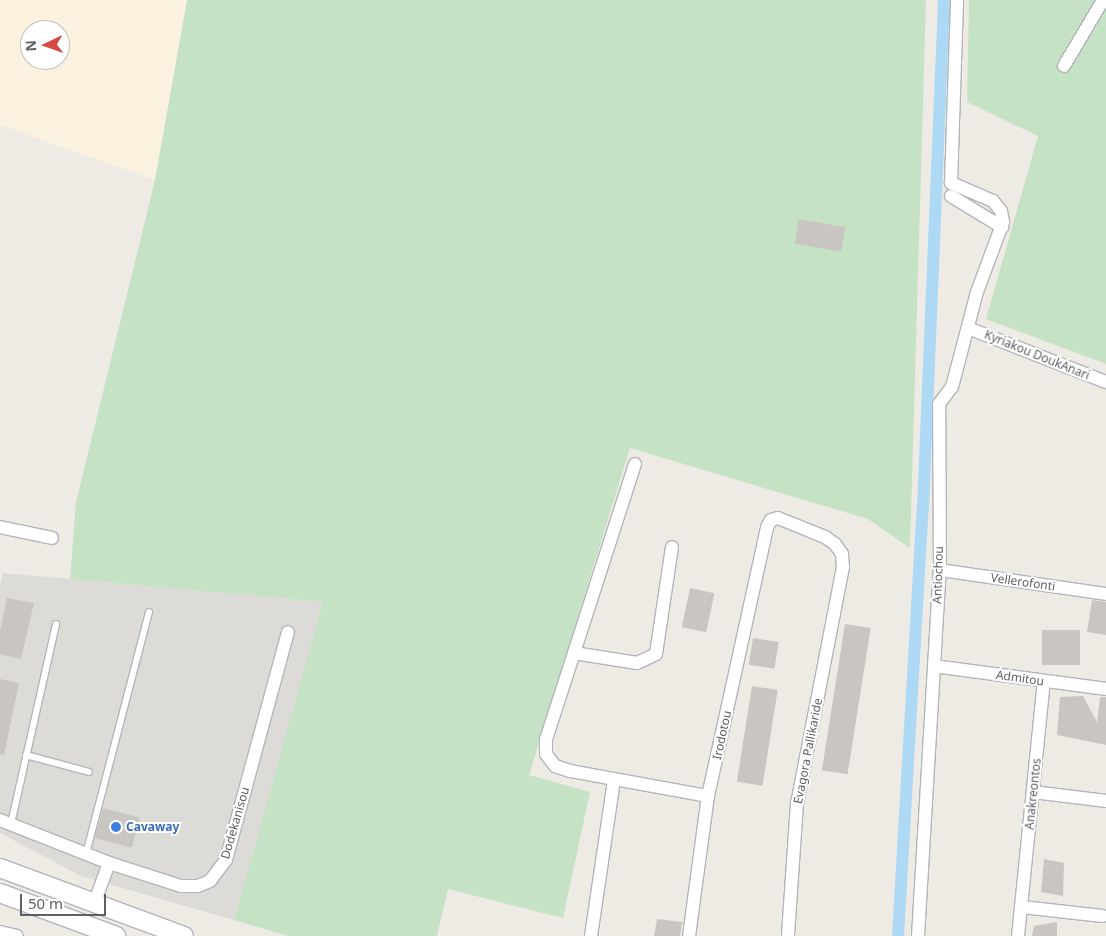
<!DOCTYPE html>
<html>
<head>
<meta charset="utf-8">
<style>
  body { margin:0 }
  #map { position:relative; width:1106px; height:936px; overflow:hidden; background:#eeebe5; font-family:"Noto Sans",sans-serif }
  div>[style] { position:absolute }
  [style*='--x'] { left:calc(var(--x)*1px); top:calc(var(--y)*1px); width:calc(var(--w)*1px); rotate:calc(var(--a)*1deg) }
  .commercial>* { inset:0; background:#faf2de }
  .industrial>* { inset:0; background:#dddbd7 }
  .green>* { inset:0; background:#c6e2c5 }
  .canal>* { height:12px; margin:-6px; padding:0 6px; transform-origin:6px; border-radius:6px; background:#aed9f5 }
  .building>* { inset:0; background:#c9c6c2; transform-origin:0 0 }
  .roads { filter:drop-shadow(1px 0 #b2b5b9) drop-shadow(-1px 0 #b2b5b9) drop-shadow(0 1px #b2b5b9) drop-shadow(0 -1px #b2b5b9) }
  .lane>* { height:6px; margin:-3px; padding:0 3px; transform-origin:3px; border-radius:3px; background:#fff }
  .street>* { height:12px; margin:-6px; padding:0 6px; transform-origin:6px; border-radius:6px; background:#fff }
  .secondary>* { height:18px; margin:-9px; padding:0 9px; transform-origin:9px; border-radius:9px; background:#fff }
  .dots>* { width:14px; height:14px; translate:-50% -50%; box-sizing:border-box; border:2px solid #fff; border-radius:50% }
  span { translate:-50% -50%; white-space:nowrap; text-align:center; line-height:1.15; -webkit-text-stroke:4px #fff; paint-order:stroke }
  .street-label { font-size:12px; color:#5d6064 }
  .shop-label { font-size:12px; color:#366cbe; font-weight:700 }
  .left { translate:0 -50%; text-align:left }
  .north { position:absolute; left:20px; top:20px; width:50px; height:50px; box-sizing:border-box; background:#fff; border:1px solid #bebfc1; border-radius:50%; rotate:267deg; font-size:14px; font-weight:700; line-height:20px; text-align:center; color:#5d6064 }
  .north::after { content:''; display:block; margin:auto; width:18px; height:22px; background:#d54844; clip-path:polygon(50% 0,100% 100%,50% 72%,0 100%) }
  .scale { position:absolute; left:20px; top:894px; width:86px; height:22px; box-sizing:border-box; border:2px solid #5d6064; border-top:0; padding-left:6px; font-size:15px; line-height:18px; white-space:nowrap; color:#5d6064; -webkit-text-stroke:4px #fff; paint-order:stroke }
</style>
</head>
<body>
<div id="map">
  <div class="commercial">
    <i style="clip-path:polygon(evenodd,0 0,197px 0,155px 180px,0 125px,0 0,30px 30px,60px 30px,60px 60px,30px 60px,30px 30px)"></i>
  </div>
  <div class="industrial">
    <i style="clip-path:polygon(3px 573px,324px 602px,234px 920px,81px 876px,0 833px,0 585px)"></i>
  </div>
  <div class="green">
    <i style="clip-path:polygon(187px 0,926px 0,910px 548px,868px 519px,630px 448px,529px 775px,590px 792px,563px 918px,448px 889px,437px 936px,288px 936px,234px 920px,323px 602px,70px 579px,76px 502px,155px 180px)"></i>
    <i style="clip-path:polygon(969px 0,1106px 0,1106px 364px,986px 319px,1038px 136px,967px 102px)"></i>
  </div>
  <div class="canal">
    <i style="--x:898;--y:936;--w:429;--a:-86.7"></i>
    <i style="--x:923;--y:508;--w:508;--a:-87.63"></i>
  </div>
  <div class="building">
    <i style="left:799px;top:219px;width:47px;height:25px;rotate:10deg"></i>
    <i style="left:690px;top:588px;width:25px;height:40px;rotate:12deg"></i>
    <i style="clip-path:polygon(7px 598px,34px 603px,21px 659px,0 654px,0 631px)"></i>
    <i style="clip-path:polygon(1092px 600px,1106px 602px,1106px 635px,1087px 632px)"></i>
    <i style="left:845px;top:624px;width:26px;height:148px;rotate:9deg"></i>
    <i style="left:1042px;top:630px;width:38px;height:35px"></i>
    <i style="left:753px;top:638px;width:26px;height:27px;rotate:9deg"></i>
    <i style="clip-path:polygon(0 679px,19px 683px,4px 755px,0 754px)"></i>
    <i style="left:752px;top:686px;width:26px;height:97px;rotate:9deg"></i>
    <i style="clip-path:polygon(1083px 696px,1097px 722px,1100px 697px,1106px 697px,1106px 745px,1057px 735px,1060px 697px)"></i>
    <i style="left:103px;top:808px;width:38px;height:31px;rotate:15deg"></i>
    <i style="clip-path:polygon(1044px 859px,1064px 863px,1063px 896px,1041px 892px)"></i>
    <i style="clip-path:polygon(657px 919px,682px 922px,680px 936px,654px 936px)"></i>
    <i style="clip-path:polygon(1057px 922px,1057px 936px,1032px 936px,1034px 926px)"></i>
  </div>
  <div class="roads">
    <div class="lane">
      <i style="--x:26;--y:755;--w:65;--a:15.1"></i>
      <i style="--x:11;--y:824;--w:205;--a:-77.3"></i>
      <i style="--x:86;--y:854;--w:250;--a:-75.4"></i>
    </div>
    <div class="street">
      <i style="--x:1064;--y:66;--w:77;--a:-59.4"></i>
      <i style="--x:951;--y:196;--w:60;--a:31.3"></i>
      <i style="--x:968;--y:328;--w:148;--a:21.4"></i>
      <i style="--x:635;--y:464;--w:289;--a:107.9"></i>
      <i style="--x:546;--y:739;--w:15;--a:90"></i>
      <i style="--x:546;--y:754;--w:15;--a:53"></i>
      <i style="--x:555;--y:766;--w:16;--a:18"></i>
      <i style="--x:570;--y:771;--w:140;--a:10.3"></i>
      <i style="--x:0;--y:527;--w:53;--a:11.9"></i>
      <i style="--x:940;--y:570;--w:168;--a:8.2"></i>
      <i style="--x:574;--y:653;--w:64;--a:9"></i>
      <i style="--x:637;--y:663;--w:21;--a:-25"></i>
      <i style="--x:656;--y:654;--w:108;--a:-81.5"></i>
      <i style="--x:934;--y:666;--w:174;--a:7.6"></i>
      <i style="--x:1033;--y:792;--w:74;--a:7"></i>
      <i style="--x:0;--y:820;--w:117;--a:21.5"></i>
      <i style="--x:109;--y:863;--w:76;--a:17.7"></i>
      <i style="--x:181;--y:886;--w:17;--a:0"></i>
      <i style="--x:198;--y:886;--w:13;--a:-23"></i>
      <i style="--x:210;--y:881;--w:26;--a:-53"></i>
      <i style="--x:226;--y:860;--w:236;--a:-74.8"></i>
      <i style="--x:94;--y:904;--w:44;--a:-69.9"></i>
      <i style="--x:1022;--y:907;--w:81;--a:6.4"></i>
      <i style="--x:0;--y:932;--w:17;--a:13"></i>
      <i style="--x:591;--y:936;--w:157;--a:-81.6"></i>
      <i style="--x:689;--y:936;--w:141;--a:-82.3"></i>
      <i style="--x:708;--y:796;--w:275;--a:-77.6"></i>
      <i style="--x:767;--y:527;--w:8;--a:-60"></i>
      <i style="--x:771;--y:520;--w:7;--a:-16"></i>
      <i style="--x:778;--y:518;--w:51;--a:22"></i>
      <i style="--x:825;--y:537;--w:12;--a:35"></i>
      <i style="--x:835;--y:544;--w:12;--a:55"></i>
      <i style="--x:842;--y:554;--w:13;--a:86"></i>
      <i style="--x:843;--y:567;--w:240;--a:101"></i>
      <i style="--x:797;--y:803;--w:133;--a:93.9"></i>
      <i style="--x:918;--y:936;--w:367;--a:-86.6"></i>
      <i style="--x:940;--y:570;--w:166;--a:-90.3"></i>
      <i style="--x:939;--y:404;--w:21;--a:-53"></i>
      <i style="--x:952;--y:387;--w:98;--a:-75.3"></i>
      <i style="--x:977;--y:292;--w:75;--a:-69.6"></i>
      <i style="--x:1003;--y:222;--w:11;--a:-100"></i>
      <i style="--x:1001;--y:211;--w:13;--a:-129"></i>
      <i style="--x:993;--y:201;--w:46;--a:-156.8"></i>
      <i style="--x:951;--y:183;--w:183;--a:-88.1"></i>
      <i style="--x:1018;--y:936;--w:256;--a:-84.2"></i>
    </div>
    <div class="secondary">
      <i style="--x:0;--y:868;--w:196;--a:20.3"></i>
      <i style="--x:0;--y:893;--w:124;--a:20.3"></i>
    </div>
  </div>
  <div class="dots">
    <i style="left:116px;top:827px;background:#3f7fe0"></i>
  </div>
  <div class="street-label">
    <span style="left:1037px;top:355px;rotate:22deg">Kyriakou DoukAnari</span>
    <span style="left:938px;top:575px;rotate:-88deg">Antiochou</span>
    <span style="left:1023px;top:582px;rotate:8deg">Vellerofonti</span>
    <span style="left:1020px;top:678px;rotate:8deg">Admitou</span>
    <span style="left:722px;top:735px;rotate:-78deg">Irodotou</span>
    <span style="left:808px;top:751px;rotate:-79deg">Evagora Pallikaride</span>
    <span style="left:1033px;top:794px;rotate:-84deg">Anakreontos</span>
    <span style="left:235px;top:823px;rotate:-74deg">Dodekanisou</span>
  </div>
  <div class="shop-label">
    <span class="left" style="left:126px;top:827px">Cavaway</span>
  </div>
  <div class="north">N</div>
  <div class="scale">50 m</div>
</div>
</body>
</html>
